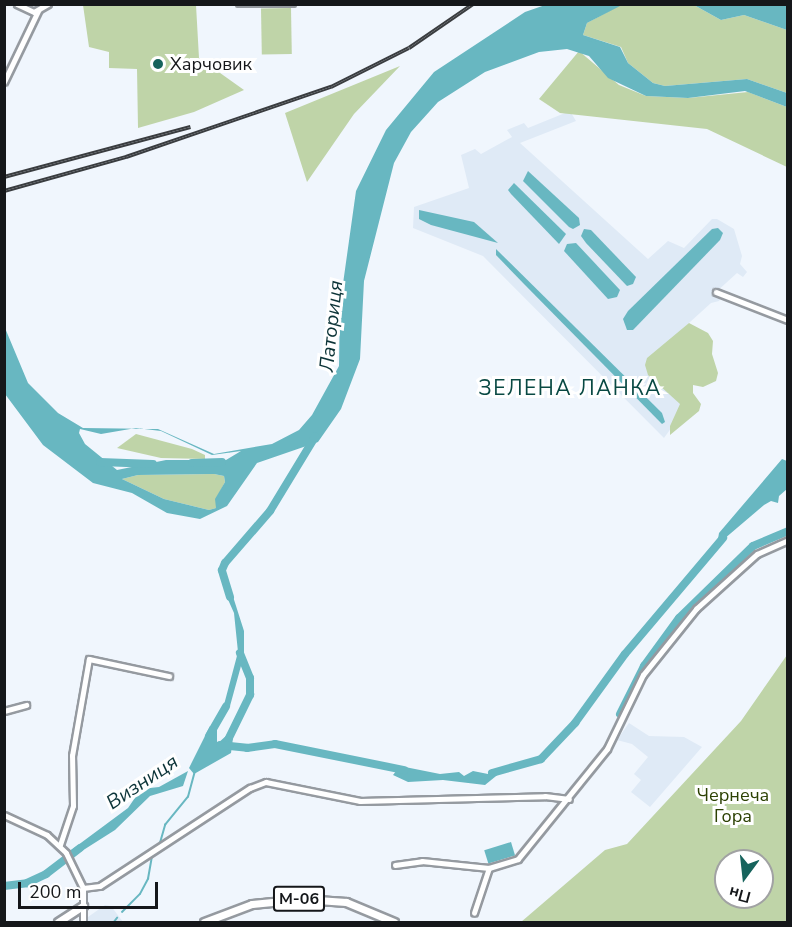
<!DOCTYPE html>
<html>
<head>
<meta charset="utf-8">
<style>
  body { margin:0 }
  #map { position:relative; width:792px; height:927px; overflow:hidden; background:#f0f6fd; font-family:"Nunito Sans",sans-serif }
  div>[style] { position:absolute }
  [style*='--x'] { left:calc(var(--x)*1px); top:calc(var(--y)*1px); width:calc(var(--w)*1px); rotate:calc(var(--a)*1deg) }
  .built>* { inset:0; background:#dfeaf6 }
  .green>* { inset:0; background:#bfd4a8; transform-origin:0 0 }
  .water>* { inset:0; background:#68b7c1; transform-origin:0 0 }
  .stream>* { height:1.5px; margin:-0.75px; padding:0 0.75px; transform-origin:0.75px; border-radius:0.75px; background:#68b7c1 }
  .river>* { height:8px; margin:-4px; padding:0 4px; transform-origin:4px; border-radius:4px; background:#68b7c1 }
  .roads { filter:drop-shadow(2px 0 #959aa0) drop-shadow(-2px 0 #959aa0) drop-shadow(0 2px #959aa0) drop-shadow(0 -2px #959aa0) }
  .minor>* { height:4.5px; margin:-2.25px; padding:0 2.25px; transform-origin:2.25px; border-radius:2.25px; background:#fff }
  .major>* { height:5px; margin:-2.5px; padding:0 2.5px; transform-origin:2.5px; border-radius:2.5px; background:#fff }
  .highway>* { height:7px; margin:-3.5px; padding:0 3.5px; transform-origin:3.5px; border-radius:3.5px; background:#fff }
  .rail>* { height:4px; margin-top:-2px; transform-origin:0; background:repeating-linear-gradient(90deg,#fff 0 4.5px,#3a3d40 0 9px); box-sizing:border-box; border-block:2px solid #3a3d40 }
  .dots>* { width:16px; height:16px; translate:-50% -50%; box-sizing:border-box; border:3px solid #fff; border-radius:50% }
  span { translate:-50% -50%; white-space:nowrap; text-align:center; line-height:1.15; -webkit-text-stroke:6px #fff; paint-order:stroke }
  .shield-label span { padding:2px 4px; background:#fff; border:2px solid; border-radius:4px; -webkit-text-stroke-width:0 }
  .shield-label { font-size:16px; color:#15171a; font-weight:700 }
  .poi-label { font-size:18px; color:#15171a }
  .left { translate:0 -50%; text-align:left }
  .park-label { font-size:18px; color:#2c4103 }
  .water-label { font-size:20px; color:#0c3438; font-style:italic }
  .quarter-label { font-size:21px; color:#094943; letter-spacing:1.5px }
  .frame { position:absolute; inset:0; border:6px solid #15171a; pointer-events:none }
  .north { position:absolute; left:714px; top:849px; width:60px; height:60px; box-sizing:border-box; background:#fff; border:2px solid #a1a2a3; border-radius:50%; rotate:195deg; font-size:16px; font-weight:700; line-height:24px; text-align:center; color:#15171a }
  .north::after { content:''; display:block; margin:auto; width:21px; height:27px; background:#16635c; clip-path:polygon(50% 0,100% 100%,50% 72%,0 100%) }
  .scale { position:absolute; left:18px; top:882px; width:140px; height:27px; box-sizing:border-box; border:3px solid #15171a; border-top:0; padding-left:8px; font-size:18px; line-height:21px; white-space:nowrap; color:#15171a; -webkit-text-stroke:4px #fff; paint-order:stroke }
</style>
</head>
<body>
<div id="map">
  <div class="built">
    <i style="clip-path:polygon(570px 111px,576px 121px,520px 143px,648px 259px,668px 241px,684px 248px,712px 219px,717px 219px,734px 229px,742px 256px,740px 264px,747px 272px,743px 277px,737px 273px,715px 293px,721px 297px,719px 301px,711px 303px,646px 362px,687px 406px,664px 438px,483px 256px,413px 228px,414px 207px,469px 188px,461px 155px,475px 149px,481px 154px,512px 137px,507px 130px,524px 123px,528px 128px)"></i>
    <i style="clip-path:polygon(629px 723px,649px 736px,684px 737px,702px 747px,650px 807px,631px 792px,641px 780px,634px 774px,648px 757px,632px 744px,617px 740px)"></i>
    <i style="clip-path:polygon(105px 905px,111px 906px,123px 922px,87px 922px,88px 917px)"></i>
  </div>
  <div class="green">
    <i style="clip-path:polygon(622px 4px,694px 5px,721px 20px,744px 15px,787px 30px,787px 93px,747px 79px,665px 86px,653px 83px,628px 63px,621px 47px,583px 35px,587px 23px)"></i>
    <i style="clip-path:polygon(83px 5px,196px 5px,199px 58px,244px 90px,194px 112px,138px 128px,137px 69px,109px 68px,109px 52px,89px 47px)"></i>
    <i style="left:291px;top:8px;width:46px;height:30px;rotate:89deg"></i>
    <i style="clip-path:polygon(579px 51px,619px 85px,646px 96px,688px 98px,748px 92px,787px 107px,787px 167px,707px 129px,560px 113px,539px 99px)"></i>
    <i style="clip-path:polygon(400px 66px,354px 114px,307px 182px,285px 113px)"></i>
    <i style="clip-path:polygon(689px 323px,708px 333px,713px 341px,712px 354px,718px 373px,716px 381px,703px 387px,693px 385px,693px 393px,701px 404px,699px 411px,670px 435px,670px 426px,680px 404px,648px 375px,645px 365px,647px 358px)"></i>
    <i style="clip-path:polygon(136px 434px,192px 449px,205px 455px,205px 459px,161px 458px,117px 448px)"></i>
    <i style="clip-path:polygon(214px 474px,224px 476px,225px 482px,216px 499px,216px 508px,209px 510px,164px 499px,122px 479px,138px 475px)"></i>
    <i style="clip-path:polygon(evenodd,787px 655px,787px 922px,521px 922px,605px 850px,627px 844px,741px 721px,787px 655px,726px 861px,762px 861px,762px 897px,726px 897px,726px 861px)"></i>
  </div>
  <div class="water">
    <i style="clip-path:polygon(evenodd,548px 4px,622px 5px,587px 23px,583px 35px,620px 47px,628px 63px,653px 83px,665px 86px,747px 79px,787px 93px,787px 107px,745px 91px,688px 98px,646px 96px,608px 78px,589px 56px,567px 49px,539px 52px,485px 72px,438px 102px,411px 132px,394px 163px,364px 281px,360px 359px,341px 409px,318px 442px,257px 463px,227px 506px,200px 519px,167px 513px,132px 493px,93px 483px,43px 445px,5px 394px,5px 328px,28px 383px,58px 413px,83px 428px,158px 429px,214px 454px,272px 444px,299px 430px,312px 415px,339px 366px,340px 305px,356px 191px,386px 130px,434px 72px,525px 12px,548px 4px,136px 428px,161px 431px,212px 455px,241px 451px,226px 460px,207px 464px,197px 460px,166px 460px,117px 470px,85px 444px,79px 433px,80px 429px,101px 434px,136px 428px,548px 4px,214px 474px,224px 476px,225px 482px,215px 499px,216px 508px,209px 510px,164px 499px,122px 479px,138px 475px,214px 474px)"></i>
    <i style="clip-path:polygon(694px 5px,787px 5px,787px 30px,744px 15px,721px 20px)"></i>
    <i style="clip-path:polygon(528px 171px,579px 218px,580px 225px,573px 229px,569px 227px,523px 181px)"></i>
    <i style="clip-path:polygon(514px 183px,566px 234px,559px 244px,511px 194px,508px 190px)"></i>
    <i style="clip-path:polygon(419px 210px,474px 222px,498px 243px,431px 225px,419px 219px)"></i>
    <i style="clip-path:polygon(718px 228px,723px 233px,720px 240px,633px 330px,627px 330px,623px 319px,628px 311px,712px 229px)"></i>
    <i style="clip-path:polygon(584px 229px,591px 230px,636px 277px,633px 284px,627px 286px,586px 243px,581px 236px)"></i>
    <i style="clip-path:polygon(576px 243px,620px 290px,617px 297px,608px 299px,564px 251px,567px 244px)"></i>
    <i style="clip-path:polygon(496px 249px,662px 413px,665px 422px,662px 424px,525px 285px,496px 255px)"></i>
    <i style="clip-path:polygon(782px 459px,787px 461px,787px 489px,779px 496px,778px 503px,771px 501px,764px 505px,717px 545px,719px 533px)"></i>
    <i style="clip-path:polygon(229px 584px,244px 631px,244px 655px,230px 706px,221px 716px,238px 652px,234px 613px,226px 595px)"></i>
    <i style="clip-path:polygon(210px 726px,217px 730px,217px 744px,227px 735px,233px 738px,231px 753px,194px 774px,189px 768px)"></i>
    <i style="clip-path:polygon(400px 766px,440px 774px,459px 772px,464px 776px,473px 771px,488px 774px,492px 769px,501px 772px,485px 785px,443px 780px,408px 782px,393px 775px)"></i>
    <i style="clip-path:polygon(188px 771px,183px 786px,150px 796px,115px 830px,74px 856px,70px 851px,128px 808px,141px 789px,159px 787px)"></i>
    <i style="left:511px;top:842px;width:14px;height:28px;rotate:73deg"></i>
  </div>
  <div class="stream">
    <i style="--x:589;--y:40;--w:14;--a:17"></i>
    <i style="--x:160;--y:843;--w:19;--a:-74"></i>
    <i style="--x:165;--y:825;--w:36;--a:-51"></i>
    <i style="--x:188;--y:797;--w:24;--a:-75"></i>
    <i style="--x:122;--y:912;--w:25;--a:-45"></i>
    <i style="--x:140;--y:894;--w:17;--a:-62"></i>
    <i style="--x:148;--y:879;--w:23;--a:-80"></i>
    <i style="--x:114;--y:922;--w:5;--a:-53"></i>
  </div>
  <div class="river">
    <i style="--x:100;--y:462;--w:53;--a:2.2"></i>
    <i style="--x:192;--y:463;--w:30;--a:-2"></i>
    <i style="--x:230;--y:597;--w:28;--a:-107"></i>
    <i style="--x:222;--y:570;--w:8;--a:-67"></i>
    <i style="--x:225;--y:563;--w:69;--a:-49.1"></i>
    <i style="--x:270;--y:511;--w:87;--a:-58.7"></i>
    <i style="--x:620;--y:714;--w:54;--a:-63.4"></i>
    <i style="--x:644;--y:666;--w:59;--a:-53.9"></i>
    <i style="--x:679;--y:618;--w:103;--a:-44.2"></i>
    <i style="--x:753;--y:546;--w:38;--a:-23"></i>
    <i style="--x:209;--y:736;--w:34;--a:-60"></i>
    <i style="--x:226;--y:744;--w:55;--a:-63.9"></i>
    <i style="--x:250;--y:695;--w:17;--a:-90"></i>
    <i style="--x:250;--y:678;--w:27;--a:-112"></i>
    <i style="--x:220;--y:745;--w:27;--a:6"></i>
    <i style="--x:247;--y:748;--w:28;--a:-8"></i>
    <i style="--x:275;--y:744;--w:132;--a:11.4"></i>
    <i style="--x:492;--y:773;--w:51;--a:-15.9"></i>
    <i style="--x:541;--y:759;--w:50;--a:-46.6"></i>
    <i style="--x:575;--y:723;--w:85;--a:-54.1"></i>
    <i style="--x:625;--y:654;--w:152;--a:-49.8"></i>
    <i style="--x:4;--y:886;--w:23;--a:-7"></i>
    <i style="--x:27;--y:883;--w:21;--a:-25"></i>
    <i style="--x:46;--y:874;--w:43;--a:-37.4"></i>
  </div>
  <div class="roads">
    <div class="minor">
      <i style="--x:17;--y:4;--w:19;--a:25"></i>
      <i style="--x:34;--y:12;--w:16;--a:-30"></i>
      <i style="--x:239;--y:4;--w:54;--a:0"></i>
      <i style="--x:4;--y:82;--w:79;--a:-64.4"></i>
      <i style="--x:716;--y:292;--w:77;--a:21.3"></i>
      <i style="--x:4;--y:711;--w:23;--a:-15"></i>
      <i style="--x:60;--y:845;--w:41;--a:-71.6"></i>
      <i style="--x:73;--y:806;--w:50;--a:-91.1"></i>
      <i style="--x:72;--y:756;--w:98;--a:-80.1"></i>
      <i style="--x:89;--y:659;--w:82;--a:12"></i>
      <i style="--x:395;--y:865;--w:27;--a:-8"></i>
      <i style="--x:422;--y:861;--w:67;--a:6"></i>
      <i style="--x:489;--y:868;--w:30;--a:-17"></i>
      <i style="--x:518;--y:859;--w:141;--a:-51"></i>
      <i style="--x:607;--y:749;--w:82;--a:-64.1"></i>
      <i style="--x:643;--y:675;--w:85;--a:-51.2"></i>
      <i style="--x:696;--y:609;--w:82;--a:-42"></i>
      <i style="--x:757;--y:554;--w:34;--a:-24"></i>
      <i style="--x:83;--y:888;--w:17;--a:-7"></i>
      <i style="--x:100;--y:886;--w:179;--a:-33.2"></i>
      <i style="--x:250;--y:788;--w:17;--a:-21"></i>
      <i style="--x:266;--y:782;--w:96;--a:11.4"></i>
      <i style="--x:360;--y:801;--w:185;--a:-1.5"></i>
      <i style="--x:545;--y:796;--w:24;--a:7"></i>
      <i style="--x:474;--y:913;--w:47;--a:-71.6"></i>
    </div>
    <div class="major">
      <i style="--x:4;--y:815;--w:47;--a:24.9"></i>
      <i style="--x:47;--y:835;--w:26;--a:43"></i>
      <i style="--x:66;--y:853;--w:39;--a:64"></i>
      <i style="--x:83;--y:888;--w:34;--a:90"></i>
    </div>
    <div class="highway">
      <i style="--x:58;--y:922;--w:30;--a:-33"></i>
      <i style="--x:204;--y:922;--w:51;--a:-20.6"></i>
      <i style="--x:252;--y:904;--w:51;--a:-5.6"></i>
      <i style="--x:303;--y:899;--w:43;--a:4"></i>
      <i style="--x:346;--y:902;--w:52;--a:22.6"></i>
    </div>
  </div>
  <div class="rail">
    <i style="--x:4;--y:177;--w:193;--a:-15"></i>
    <i style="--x:4;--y:191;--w:127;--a:-15.6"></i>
    <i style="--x:126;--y:157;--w:217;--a:-18.9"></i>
    <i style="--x:331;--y:87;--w:87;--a:-26.6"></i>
    <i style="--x:409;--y:48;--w:78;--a:-34.5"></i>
  </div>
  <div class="dots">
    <i style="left:158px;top:64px;background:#16635c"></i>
  </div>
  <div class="shield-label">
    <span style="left:299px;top:899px">М-06</span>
  </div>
  <div class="poi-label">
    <span class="left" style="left:170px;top:64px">Харчовик</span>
  </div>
  <div class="park-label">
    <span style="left:733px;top:806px">Чернеча<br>Гора</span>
  </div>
  <div class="water-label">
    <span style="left:331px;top:326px;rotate:-84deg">Латориця</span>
    <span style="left:142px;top:782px;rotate:-34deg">Визниця</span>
  </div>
  <div class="quarter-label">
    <span style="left:570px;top:388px">ЗЕЛЕНА ЛАНКА</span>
  </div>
  <div class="frame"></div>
  <div class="north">Пн</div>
  <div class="scale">200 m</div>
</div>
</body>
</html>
